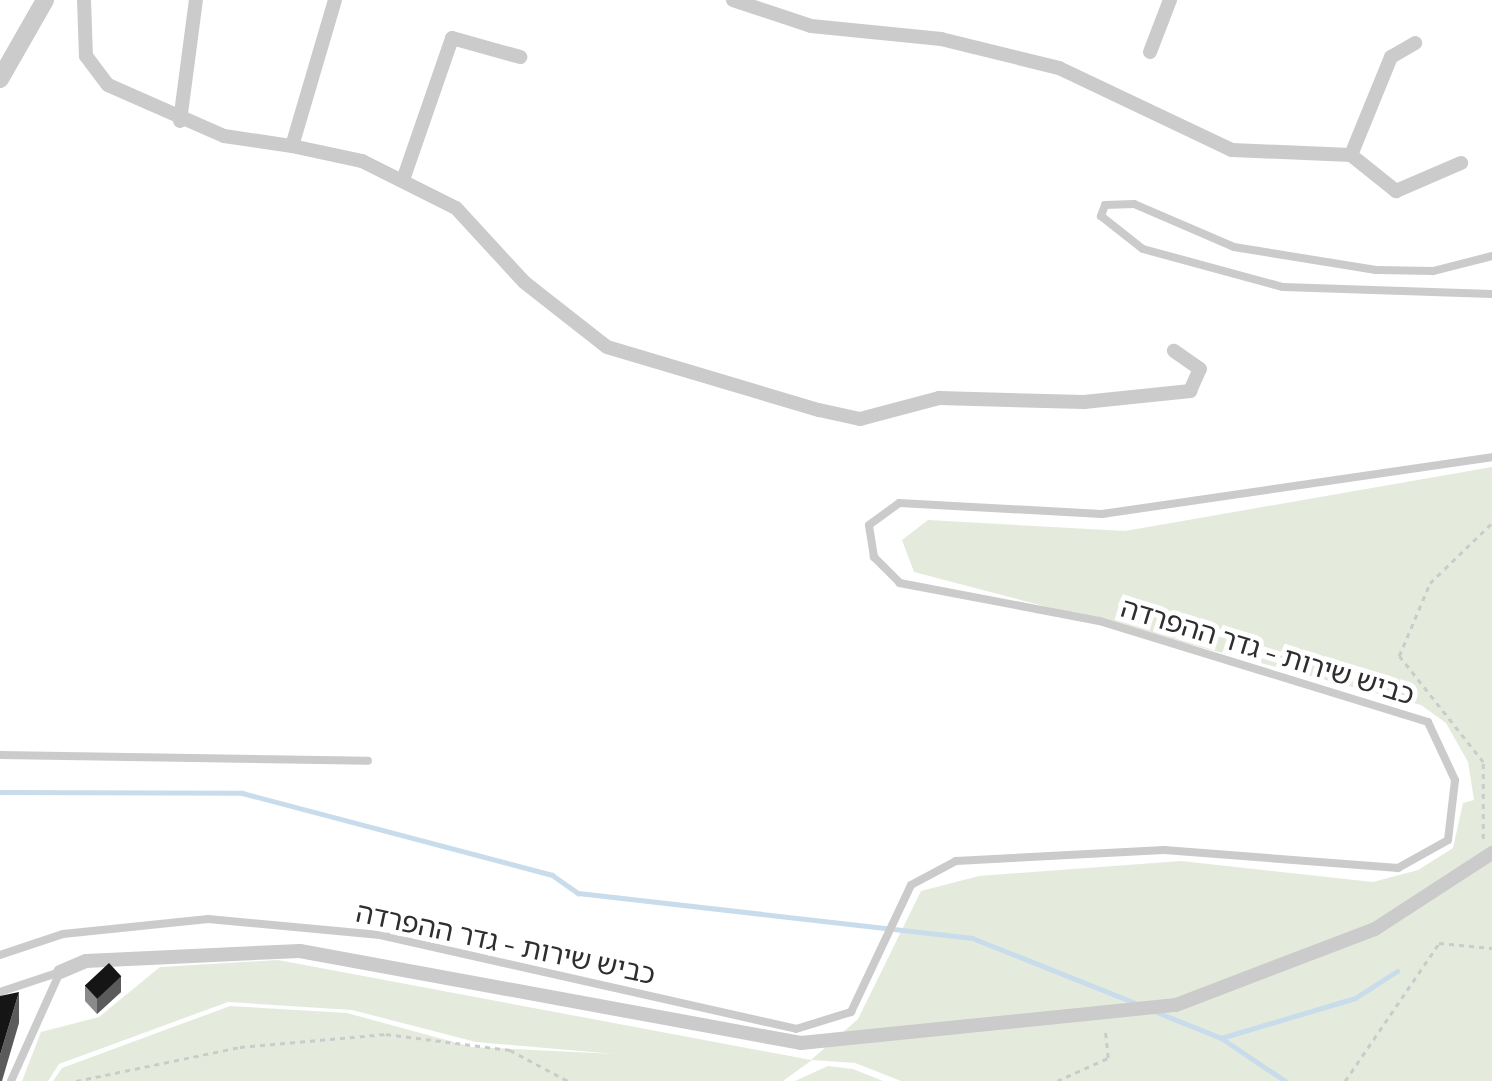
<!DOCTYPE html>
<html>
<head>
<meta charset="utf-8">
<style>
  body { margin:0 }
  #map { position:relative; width:1492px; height:1081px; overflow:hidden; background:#fff; font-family:"Exo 2","Noto Sans Hebrew",sans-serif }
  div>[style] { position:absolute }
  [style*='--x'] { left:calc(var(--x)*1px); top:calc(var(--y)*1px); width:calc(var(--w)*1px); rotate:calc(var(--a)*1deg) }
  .green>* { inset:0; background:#e4ebdc }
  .stream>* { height:5px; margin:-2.5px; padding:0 2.5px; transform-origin:2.5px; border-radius:2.5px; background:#c9dceb }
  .path>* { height:2.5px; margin-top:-1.25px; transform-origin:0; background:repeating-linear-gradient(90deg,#cbcbcb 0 5px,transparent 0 10px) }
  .service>* { height:8px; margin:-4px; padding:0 4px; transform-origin:4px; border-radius:4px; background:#cbcbcb }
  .minor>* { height:14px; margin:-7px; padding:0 7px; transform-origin:7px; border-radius:7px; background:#cbcbcb }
  .tertiary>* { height:18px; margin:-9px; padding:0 9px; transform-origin:9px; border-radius:9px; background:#cbcbcb }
  .wall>* { inset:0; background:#8a8a8a }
  .shaded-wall>* { inset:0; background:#5b5b5b }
  .building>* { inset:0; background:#151515; transform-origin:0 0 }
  span { translate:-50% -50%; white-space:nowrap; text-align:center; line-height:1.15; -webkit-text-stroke:10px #fff; paint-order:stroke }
  .street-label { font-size:28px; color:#2e2e2e }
</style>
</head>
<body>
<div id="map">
  <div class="green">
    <i style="clip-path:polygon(1492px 467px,1492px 1081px,901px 1081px,855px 1063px,812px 1060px,783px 1081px,53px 1081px,62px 1068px,230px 1006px,347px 1013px,472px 1047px,615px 1054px,476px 1042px,352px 1010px,228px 1002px,59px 1064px,48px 1081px,22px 1081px,41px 1032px,99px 1017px,160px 967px,278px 960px,811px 1060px,858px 1019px,921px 891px,979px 876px,1181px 861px,1373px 882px,1418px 870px,1453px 848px,1463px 803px,1474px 800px,1468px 762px,1446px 723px,1421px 705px,914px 572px,902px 540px,928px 520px,1125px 531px)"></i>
    <i style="clip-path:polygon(828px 1066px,853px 1069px,883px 1081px,795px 1081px)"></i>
  </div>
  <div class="stream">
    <i style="--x:0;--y:792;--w:242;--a:0.2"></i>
    <i style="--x:242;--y:793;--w:321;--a:14.8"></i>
    <i style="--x:552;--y:875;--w:32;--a:35"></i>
    <i style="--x:578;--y:893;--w:397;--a:6.5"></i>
    <i style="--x:972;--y:938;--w:175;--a:21.7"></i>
    <i style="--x:1154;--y:1011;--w:72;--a:21.9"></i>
    <i style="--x:1221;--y:1038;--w:140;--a:-16.6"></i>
    <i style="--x:1355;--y:998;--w:50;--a:-32.7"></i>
    <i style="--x:1221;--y:1038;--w:77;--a:33.9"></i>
  </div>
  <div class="path">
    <i style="--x:1483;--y:839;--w:77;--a:-90"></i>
    <i style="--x:1483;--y:762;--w:135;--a:-128.4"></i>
    <i style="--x:1399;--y:656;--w:79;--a:-67"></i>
    <i style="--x:1430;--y:583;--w:86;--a:-44.1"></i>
    <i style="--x:76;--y:1081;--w:167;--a:-11.7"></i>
    <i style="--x:240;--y:1047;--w:147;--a:-5.1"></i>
    <i style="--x:386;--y:1034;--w:125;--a:7.4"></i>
    <i style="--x:510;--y:1050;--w:66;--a:28.1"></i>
    <i style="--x:1057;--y:1081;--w:56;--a:-24.3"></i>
    <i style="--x:1108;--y:1058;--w:29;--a:-96"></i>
    <i style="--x:1345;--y:1081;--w:167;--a:-55.7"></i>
    <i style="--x:1439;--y:943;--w:53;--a:5.4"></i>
  </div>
  <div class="service">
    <i style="--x:1492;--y:256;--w:61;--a:165.7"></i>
    <i style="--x:1433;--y:271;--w:57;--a:-179"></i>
    <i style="--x:1376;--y:270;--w:144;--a:-170.8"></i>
    <i style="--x:1234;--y:247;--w:109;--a:-156.7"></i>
    <i style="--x:1134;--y:204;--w:29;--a:178"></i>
    <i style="--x:1105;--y:205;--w:12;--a:110"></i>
    <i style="--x:1101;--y:216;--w:53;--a:38.2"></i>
    <i style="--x:1143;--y:249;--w:145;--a:15.2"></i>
    <i style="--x:1283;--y:287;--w:209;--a:1.9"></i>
    <i style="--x:0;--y:755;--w:368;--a:0.9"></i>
    <i style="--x:0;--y:955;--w:66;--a:-18.4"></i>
    <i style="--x:63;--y:934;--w:146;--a:-5.9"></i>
    <i style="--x:208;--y:919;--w:173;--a:5.3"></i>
    <i style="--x:380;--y:935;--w:426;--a:12.7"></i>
    <i style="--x:796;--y:1029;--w:58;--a:-17.2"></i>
    <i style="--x:851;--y:1012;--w:140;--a:-64.7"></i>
    <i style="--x:911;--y:885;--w:51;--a:-28.1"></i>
    <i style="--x:956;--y:861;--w:208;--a:-3"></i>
    <i style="--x:1164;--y:850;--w:235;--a:4.4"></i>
    <i style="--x:1398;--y:868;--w:57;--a:-29.2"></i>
    <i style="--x:1448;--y:840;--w:60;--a:-83.3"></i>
    <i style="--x:1455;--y:780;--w:64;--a:-115"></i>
    <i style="--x:1428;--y:722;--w:344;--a:-162.9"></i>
    <i style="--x:1099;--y:621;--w:203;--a:-169.2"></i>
    <i style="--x:900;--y:583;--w:37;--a:-135"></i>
    <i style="--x:874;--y:557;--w:32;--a:-99"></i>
    <i style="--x:869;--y:525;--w:37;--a:-36"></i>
    <i style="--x:899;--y:503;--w:203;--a:3.1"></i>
    <i style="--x:1102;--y:514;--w:394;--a:-8.3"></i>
    <i style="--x:0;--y:992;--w:63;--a:-18.4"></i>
    <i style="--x:11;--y:1081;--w:120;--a:-65.8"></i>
  </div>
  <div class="minor">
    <i style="--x:84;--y:0;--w:56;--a:88"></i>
    <i style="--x:86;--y:56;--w:36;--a:53"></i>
    <i style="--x:108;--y:85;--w:127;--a:23.7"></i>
    <i style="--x:224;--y:136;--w:69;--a:8.4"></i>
    <i style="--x:292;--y:146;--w:152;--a:-73.6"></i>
    <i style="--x:733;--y:0;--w:82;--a:18.4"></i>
    <i style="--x:811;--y:26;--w:131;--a:5.7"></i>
    <i style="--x:941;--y:39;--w:122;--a:13.8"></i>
    <i style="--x:1059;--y:68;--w:191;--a:25.4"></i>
    <i style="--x:1232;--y:150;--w:119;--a:2.4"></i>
    <i style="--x:1351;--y:155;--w:58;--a:38.7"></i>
    <i style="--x:1396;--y:191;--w:71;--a:-23.3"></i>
    <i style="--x:1150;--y:52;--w:56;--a:-69"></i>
    <i style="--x:180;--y:121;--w:122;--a:-82.5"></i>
    <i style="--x:292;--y:146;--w:72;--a:12.1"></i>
    <i style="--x:362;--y:161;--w:105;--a:26.6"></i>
    <i style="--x:456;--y:208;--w:100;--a:47.4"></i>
    <i style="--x:524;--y:282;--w:105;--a:38.1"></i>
    <i style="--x:607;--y:347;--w:221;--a:16.6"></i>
    <i style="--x:819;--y:410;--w:42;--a:12.4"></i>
    <i style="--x:860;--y:419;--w:82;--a:-14.9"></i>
    <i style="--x:939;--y:398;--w:145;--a:1.6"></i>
    <i style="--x:1084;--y:402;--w:107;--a:-5.9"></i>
    <i style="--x:1190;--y:391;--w:24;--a:-66"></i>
    <i style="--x:1200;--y:369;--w:32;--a:-145"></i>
    <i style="--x:1351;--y:155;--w:106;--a:-67.8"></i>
    <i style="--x:1391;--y:57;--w:28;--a:-30"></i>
    <i style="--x:404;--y:177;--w:147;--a:-70.9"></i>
    <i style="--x:452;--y:38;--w:71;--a:15.6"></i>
    <i style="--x:60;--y:972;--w:28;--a:-23"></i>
    <i style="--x:86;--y:961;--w:214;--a:-2.7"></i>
    <i style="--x:300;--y:951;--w:509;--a:10.41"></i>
    <i style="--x:801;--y:1043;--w:377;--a:-5.8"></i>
    <i style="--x:1176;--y:1005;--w:213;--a:-20.9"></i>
    <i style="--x:1375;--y:929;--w:140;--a:-33"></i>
  </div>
  <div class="tertiary">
    <i style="--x:0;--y:79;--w:91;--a:-60.3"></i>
  </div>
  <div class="wall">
    <i style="clip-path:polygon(85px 985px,121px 992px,97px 1014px,85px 1001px)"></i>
  </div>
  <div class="shaded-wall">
    <i style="clip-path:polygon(121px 976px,121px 992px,97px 1014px,97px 998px)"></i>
    <i style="clip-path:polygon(19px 992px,19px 1023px,2px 1081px,0 1081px,0 1055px)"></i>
  </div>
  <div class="building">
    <i style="left:109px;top:963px;width:18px;height:33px;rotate:47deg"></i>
    <i style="clip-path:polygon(19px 992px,0 1055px,0 996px)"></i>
  </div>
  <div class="street-label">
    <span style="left:1268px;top:650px;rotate:17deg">כביש שירות - גדר ההפרדה</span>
    <span style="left:506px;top:942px;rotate:12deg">כביש שירות - גדר ההפרדה</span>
  </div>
</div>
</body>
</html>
